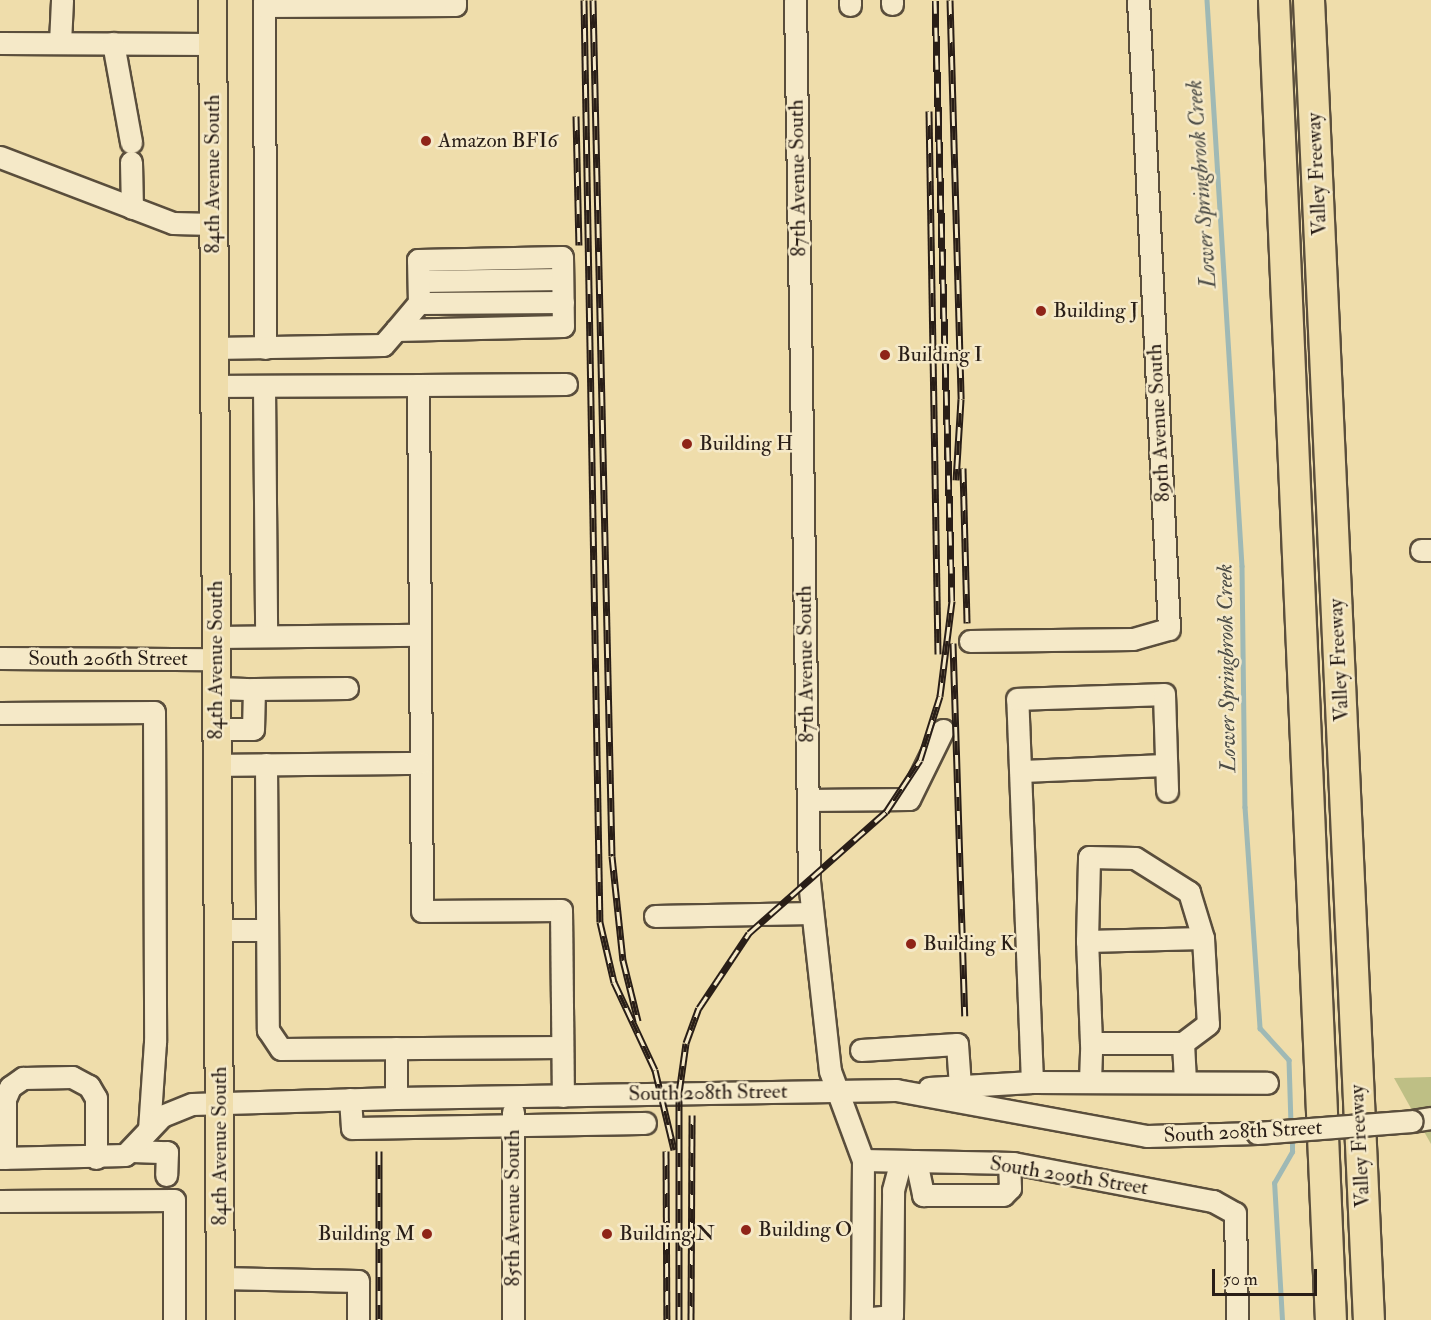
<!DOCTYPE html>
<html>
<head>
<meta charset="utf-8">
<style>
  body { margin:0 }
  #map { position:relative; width:1431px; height:1320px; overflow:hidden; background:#efddab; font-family:"IM FELL Double Pica",serif }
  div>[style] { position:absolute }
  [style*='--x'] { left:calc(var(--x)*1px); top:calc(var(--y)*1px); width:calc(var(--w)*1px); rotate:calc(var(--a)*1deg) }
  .green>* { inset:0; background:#bebf85 }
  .stream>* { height:4.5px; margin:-2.25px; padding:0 2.25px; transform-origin:2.25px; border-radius:2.25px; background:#9fb9b5 }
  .roads { filter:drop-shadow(2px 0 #5a4e3c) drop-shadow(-2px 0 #5a4e3c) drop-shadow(0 2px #5a4e3c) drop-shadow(0 -2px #5a4e3c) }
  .minor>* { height:21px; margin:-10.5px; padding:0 10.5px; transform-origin:10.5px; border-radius:10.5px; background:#f5e9c8 }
  .major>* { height:27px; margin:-13.5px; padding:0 13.5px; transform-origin:13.5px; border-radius:13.5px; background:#efddab }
  .highway>* { height:30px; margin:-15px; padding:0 15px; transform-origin:15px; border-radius:15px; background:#efddab }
  .rail>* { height:7px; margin-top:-3.5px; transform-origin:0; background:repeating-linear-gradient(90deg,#f5e9c8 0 14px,#291e17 0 28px); box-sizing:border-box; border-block:2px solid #291e17 }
  .bridges { filter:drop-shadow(2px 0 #5a4e3c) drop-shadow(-2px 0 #5a4e3c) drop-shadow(0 2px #5a4e3c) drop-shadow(0 -2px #5a4e3c) }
  .minor-bridge>* { height:21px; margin:-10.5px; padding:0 10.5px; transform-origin:10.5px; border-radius:10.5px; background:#f5e9c8 }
  .dots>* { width:16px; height:16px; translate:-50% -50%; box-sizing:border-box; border:3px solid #f5e9c8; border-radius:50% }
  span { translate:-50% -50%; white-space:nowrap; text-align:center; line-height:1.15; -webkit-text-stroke:5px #f5e9c8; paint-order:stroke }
  .poi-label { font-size:21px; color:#291e17 }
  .left { translate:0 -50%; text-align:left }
  .right { translate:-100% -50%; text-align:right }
  .street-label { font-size:21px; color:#291e17 }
  .water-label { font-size:22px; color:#4c4c46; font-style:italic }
  .scale { position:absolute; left:1212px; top:1269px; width:105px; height:27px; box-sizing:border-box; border:3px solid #291e17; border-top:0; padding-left:8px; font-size:18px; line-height:21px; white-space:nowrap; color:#291e17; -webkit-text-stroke:4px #f5e9c8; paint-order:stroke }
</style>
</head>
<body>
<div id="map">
  <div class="green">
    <i style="clip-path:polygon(1431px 1077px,1431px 1144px,1394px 1078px)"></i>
  </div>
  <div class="stream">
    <i style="--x:1207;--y:0;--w:567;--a:86.46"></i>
    <i style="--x:1242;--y:566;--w:241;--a:89.3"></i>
    <i style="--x:1245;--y:807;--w:222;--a:86.1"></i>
    <i style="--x:1260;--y:1028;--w:43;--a:47.8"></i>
    <i style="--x:1289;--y:1060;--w:65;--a:88.2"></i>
    <i style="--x:1282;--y:1320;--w:137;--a:-93.3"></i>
    <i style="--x:1274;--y:1183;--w:36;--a:-60"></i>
    <i style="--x:1292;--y:1152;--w:16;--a:-90"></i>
  </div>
  <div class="roads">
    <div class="minor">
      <i style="--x:264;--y:0;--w:348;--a:89.8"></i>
      <i style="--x:795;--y:0;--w:881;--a:89.09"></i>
      <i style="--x:809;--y:881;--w:191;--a:83.7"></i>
      <i style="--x:830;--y:1071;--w:95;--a:69.7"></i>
      <i style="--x:863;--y:1160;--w:160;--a:90.4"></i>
      <i style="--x:850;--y:0;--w:5;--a:90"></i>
      <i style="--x:892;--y:0;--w:4;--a:90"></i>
      <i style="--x:264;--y:6;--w:191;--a:-0.3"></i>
      <i style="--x:455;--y:5;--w:5;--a:-90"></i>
      <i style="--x:0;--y:43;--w:212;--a:0.3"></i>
      <i style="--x:60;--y:43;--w:43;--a:-87.3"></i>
      <i style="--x:113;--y:43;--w:101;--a:79.7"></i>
      <i style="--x:0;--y:157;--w:185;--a:20.9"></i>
      <i style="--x:173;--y:223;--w:40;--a:1.4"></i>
      <i style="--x:131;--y:162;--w:46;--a:88.8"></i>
      <i style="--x:421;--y:281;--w:141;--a:-0.8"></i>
      <i style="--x:419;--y:303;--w:144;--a:-0.4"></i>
      <i style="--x:214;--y:348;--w:169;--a:-1"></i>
      <i style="--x:383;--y:345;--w:20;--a:-49"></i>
      <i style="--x:396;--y:330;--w:35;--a:-50"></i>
      <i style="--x:419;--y:303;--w:43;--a:-91.3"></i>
      <i style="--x:418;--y:260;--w:144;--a:-1.2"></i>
      <i style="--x:562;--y:257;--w:69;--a:89.2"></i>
      <i style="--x:563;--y:326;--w:167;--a:178.6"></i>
      <i style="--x:418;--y:385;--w:148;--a:-0.4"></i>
      <i style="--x:214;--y:386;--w:204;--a:-0.3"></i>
      <i style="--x:418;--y:385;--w:526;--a:89.56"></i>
      <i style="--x:422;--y:911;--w:139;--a:-0.4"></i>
      <i style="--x:561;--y:910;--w:186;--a:89.4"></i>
      <i style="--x:264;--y:386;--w:250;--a:89.5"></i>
      <i style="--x:1421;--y:550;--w:10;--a:0"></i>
      <i style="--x:216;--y:637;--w:204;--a:-0.6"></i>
      <i style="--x:970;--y:641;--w:163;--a:-0.7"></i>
      <i style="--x:1133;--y:639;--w:37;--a:-16"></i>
      <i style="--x:1169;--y:629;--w:630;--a:-92.82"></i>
      <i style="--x:0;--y:658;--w:216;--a:0.3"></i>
      <i style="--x:216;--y:688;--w:38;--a:2"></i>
      <i style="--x:254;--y:689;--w:40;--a:91.4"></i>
      <i style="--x:253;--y:729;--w:36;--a:180"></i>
      <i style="--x:254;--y:689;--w:93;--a:-0.6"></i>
      <i style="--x:0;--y:713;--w:154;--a:-0.4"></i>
      <i style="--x:154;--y:712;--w:330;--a:89.8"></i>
      <i style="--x:155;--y:1042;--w:87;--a:93.9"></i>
      <i style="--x:266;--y:764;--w:266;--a:89.6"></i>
      <i style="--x:268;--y:1030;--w:23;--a:56"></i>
      <i style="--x:281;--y:1049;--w:281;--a:-0.4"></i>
      <i style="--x:217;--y:765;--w:204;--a:-0.6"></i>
      <i style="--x:1021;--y:771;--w:145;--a:-2.4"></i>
      <i style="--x:808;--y:800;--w:101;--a:-0.6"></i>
      <i style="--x:909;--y:799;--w:77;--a:-63.8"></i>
      <i style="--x:655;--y:916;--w:157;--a:-1.1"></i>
      <i style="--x:218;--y:930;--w:49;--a:0"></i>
      <i style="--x:1087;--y:941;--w:84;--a:-88.6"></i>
      <i style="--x:1089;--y:857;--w:46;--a:1.2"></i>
      <i style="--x:1135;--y:858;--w:64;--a:32.2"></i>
      <i style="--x:1189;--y:892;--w:48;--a:73.1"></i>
      <i style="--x:1091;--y:1043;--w:102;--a:-92.2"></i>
      <i style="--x:1087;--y:941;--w:116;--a:-1.5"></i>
      <i style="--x:1203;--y:938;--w:86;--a:86.7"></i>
      <i style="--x:1208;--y:1024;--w:31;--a:143"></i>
      <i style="--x:396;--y:1048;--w:50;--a:90"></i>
      <i style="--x:861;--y:1050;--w:96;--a:-3.6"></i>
      <i style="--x:957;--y:1044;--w:42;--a:85.9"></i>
      <i style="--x:1090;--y:1081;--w:38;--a:-88"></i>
      <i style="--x:1091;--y:1043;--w:92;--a:0"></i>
      <i style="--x:1183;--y:1043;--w:37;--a:87"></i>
      <i style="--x:1032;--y:1082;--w:383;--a:-92.2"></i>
      <i style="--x:1017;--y:699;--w:147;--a:-1.9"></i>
      <i style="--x:1164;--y:694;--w:97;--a:88.2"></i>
      <i style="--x:929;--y:1088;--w:103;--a:-3.3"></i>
      <i style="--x:1032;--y:1082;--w:235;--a:0.2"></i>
      <i style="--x:350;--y:1099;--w:29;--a:86"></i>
      <i style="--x:352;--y:1128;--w:293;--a:-1"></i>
      <i style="--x:1412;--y:1121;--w:19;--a:-9"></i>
      <i style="--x:132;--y:1151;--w:35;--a:2"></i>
      <i style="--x:167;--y:1152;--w:23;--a:92"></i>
      <i style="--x:0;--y:1158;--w:125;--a:-1.4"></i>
      <i style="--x:125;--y:1155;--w:54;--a:-46.5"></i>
      <i style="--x:162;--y:1116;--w:32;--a:-22"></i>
      <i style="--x:192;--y:1104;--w:204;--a:-1.7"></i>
      <i style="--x:396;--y:1098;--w:500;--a:-0.92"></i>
      <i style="--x:896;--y:1090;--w:255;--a:10.4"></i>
      <i style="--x:1147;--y:1136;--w:110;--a:-1.6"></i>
      <i style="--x:5;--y:1158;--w:59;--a:-90"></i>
      <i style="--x:5;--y:1099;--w:13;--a:-67"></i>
      <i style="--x:10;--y:1087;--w:16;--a:-35"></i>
      <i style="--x:23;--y:1078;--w:49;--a:-1.2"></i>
      <i style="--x:72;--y:1077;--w:19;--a:28"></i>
      <i style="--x:89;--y:1086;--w:14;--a:60"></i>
      <i style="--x:96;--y:1098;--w:60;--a:90"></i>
      <i style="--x:863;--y:1160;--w:150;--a:1.1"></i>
      <i style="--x:1013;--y:1163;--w:204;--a:10.8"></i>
      <i style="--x:1213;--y:1201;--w:25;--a:29"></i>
      <i style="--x:1235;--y:1213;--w:107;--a:88.9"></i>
      <i style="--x:916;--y:1161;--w:35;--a:78"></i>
      <i style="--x:923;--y:1195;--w:80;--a:0"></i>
      <i style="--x:1003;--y:1195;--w:10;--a:-45"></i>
      <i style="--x:1010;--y:1188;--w:25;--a:-92"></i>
      <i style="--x:0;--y:1201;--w:174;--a:-0.3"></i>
      <i style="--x:174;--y:1200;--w:120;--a:90"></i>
      <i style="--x:220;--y:1278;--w:138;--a:1.2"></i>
      <i style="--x:358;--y:1281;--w:39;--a:90"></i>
      <i style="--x:862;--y:1319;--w:30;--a:-6"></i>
      <i style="--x:892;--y:1316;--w:126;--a:-89.5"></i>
      <i style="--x:893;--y:1190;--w:30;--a:-75"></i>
      <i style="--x:513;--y:1320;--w:208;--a:-90"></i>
    </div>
    <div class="major">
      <i style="--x:212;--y:0;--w:1320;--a:89.65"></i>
    </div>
    <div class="highway">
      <i style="--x:1274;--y:0;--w:1321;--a:87.53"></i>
      <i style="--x:1309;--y:0;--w:1321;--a:87.4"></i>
    </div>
  </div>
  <div class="rail">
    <i style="--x:584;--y:0;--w:922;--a:89.01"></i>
    <i style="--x:600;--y:922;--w:62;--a:76.9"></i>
    <i style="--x:614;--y:982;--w:97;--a:65"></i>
    <i style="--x:655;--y:1070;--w:82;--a:76.6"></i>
    <i style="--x:593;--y:0;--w:856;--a:88.73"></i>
    <i style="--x:612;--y:856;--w:105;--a:84"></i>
    <i style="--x:623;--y:960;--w:63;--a:76.2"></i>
    <i style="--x:950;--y:0;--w:399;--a:88.4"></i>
    <i style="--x:961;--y:399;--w:81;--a:93.5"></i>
    <i style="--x:929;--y:111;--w:543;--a:89.05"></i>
    <i style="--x:576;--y:116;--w:129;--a:88.7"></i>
    <i style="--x:963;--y:468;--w:155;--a:88.5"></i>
    <i style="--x:953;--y:643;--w:373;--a:88.2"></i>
    <i style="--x:379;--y:1151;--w:169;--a:90"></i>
    <i style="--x:666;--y:1151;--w:169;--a:89.7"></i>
    <i style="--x:679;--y:1320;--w:227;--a:-90"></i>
    <i style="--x:679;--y:1093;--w:50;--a:-82"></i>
    <i style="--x:686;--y:1043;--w:37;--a:-70"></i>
    <i style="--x:699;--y:1008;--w:90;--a:-56.3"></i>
    <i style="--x:749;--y:933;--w:183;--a:-41.5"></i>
    <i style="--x:886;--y:812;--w:62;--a:-56.8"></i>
    <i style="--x:920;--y:760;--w:67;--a:-72.6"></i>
    <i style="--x:940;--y:696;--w:96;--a:-82.8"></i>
    <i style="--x:952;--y:601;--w:601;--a:-91.62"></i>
    <i style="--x:691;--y:1320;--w:205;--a:-89.7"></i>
  </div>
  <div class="bridges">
    <div class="minor-bridge">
      <i style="--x:1257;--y:1133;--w:155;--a:-4.4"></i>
    </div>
  </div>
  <div class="dots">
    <i style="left:426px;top:141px;background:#8f2418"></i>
    <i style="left:1041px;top:311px;background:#8f2418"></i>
    <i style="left:885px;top:355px;background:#8f2418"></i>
    <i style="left:687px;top:444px;background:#8f2418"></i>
    <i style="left:911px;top:944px;background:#8f2418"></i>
    <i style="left:746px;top:1230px;background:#8f2418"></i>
    <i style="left:427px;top:1234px;background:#8f2418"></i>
    <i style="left:607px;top:1234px;background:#8f2418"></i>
  </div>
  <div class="poi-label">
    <span class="left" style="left:438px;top:141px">Amazon BFI6</span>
    <span class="left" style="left:1053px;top:311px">Building J</span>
    <span class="left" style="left:897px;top:355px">Building I</span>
    <span class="left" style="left:699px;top:444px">Building H</span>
    <span class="left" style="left:923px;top:944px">Building K</span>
    <span class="left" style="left:758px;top:1230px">Building O</span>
    <span class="right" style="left:415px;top:1234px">Building M</span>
    <span class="left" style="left:619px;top:1234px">Building N</span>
  </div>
  <div class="street-label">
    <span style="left:213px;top:174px;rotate:-90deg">84th Avenue South</span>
    <span style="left:1317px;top:174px;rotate:-93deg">Valley Freeway</span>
    <span style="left:798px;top:178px;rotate:-91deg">87th Avenue South</span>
    <span style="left:1159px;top:423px;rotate:-93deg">89th Avenue South</span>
    <span style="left:108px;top:659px">South 206th Street</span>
    <span style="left:216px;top:660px;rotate:-90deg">84th Avenue South</span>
    <span style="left:1339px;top:660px;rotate:-93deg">Valley Freeway</span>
    <span style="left:806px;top:664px;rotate:-91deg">87th Avenue South</span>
    <span style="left:708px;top:1093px;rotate:-1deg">South 208th Street</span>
    <span style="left:1243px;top:1132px;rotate:-3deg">South 208th Street</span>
    <span style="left:220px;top:1146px;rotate:-90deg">84th Avenue South</span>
    <span style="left:1360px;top:1146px;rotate:-93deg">Valley Freeway</span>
    <span style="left:1069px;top:1176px;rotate:9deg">South 209th Street</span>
    <span style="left:513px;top:1208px;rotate:-90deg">85th Avenue South</span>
  </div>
  <div class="water-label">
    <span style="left:1202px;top:184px;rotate:-94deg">Lower Springbrook Creek</span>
    <span style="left:1227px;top:668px;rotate:-91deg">Lower Springbrook Creek</span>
  </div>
  <div class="scale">50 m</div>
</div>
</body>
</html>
